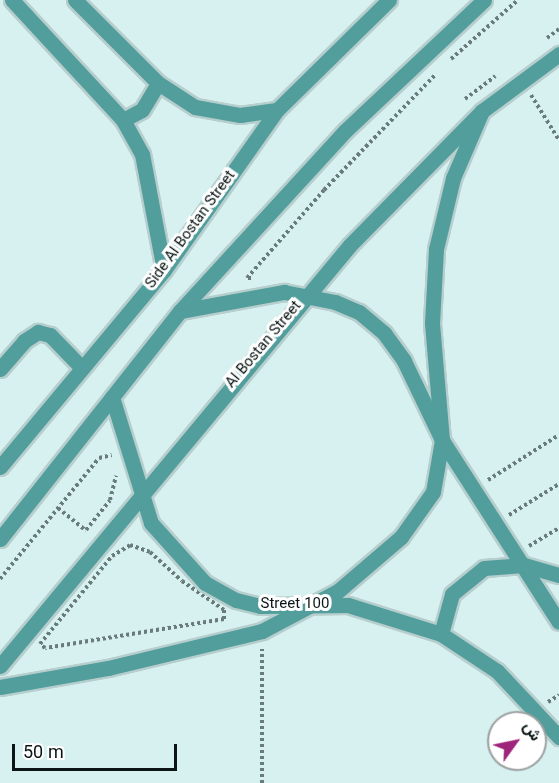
<!DOCTYPE html>
<html>
<head>
<meta charset="utf-8">
<style>
  body { margin:0 }
  #map { position:relative; width:559px; height:783px; overflow:hidden; background:#d6f1f0; font-family:Georgia,Vazirmatn,serif }
  div>[style] { position:absolute }
  [style*='--x'] { left:calc(var(--x)*1px); top:calc(var(--y)*1px); width:calc(var(--w)*1px); rotate:calc(var(--a)*1deg) }
  .path>* { height:4px; margin-top:-2px; transform-origin:0; background:repeating-linear-gradient(90deg,#697b7b 0 3px,transparent 0 6px) }
  .roads { filter:drop-shadow(2px 0 #b6cecd) drop-shadow(-2px 0 #b6cecd) drop-shadow(0 2px #b6cecd) drop-shadow(0 -2px #b6cecd) }
  .minor>* { height:15px; margin:-7.5px; padding:0 7.5px; transform-origin:7.5px; border-radius:7.5px; background:#529e9c }
  span { translate:-50% -50%; white-space:nowrap; text-align:center; line-height:1.15; -webkit-text-stroke:6px #fff; paint-order:stroke }
  .street-label { font-size:15px; color:#0b1515 }
  .north { position:absolute; left:487px; top:711px; width:60px; height:60px; box-sizing:border-box; background:#fff; border:2px solid #9da1a1; border-radius:50%; rotate:57deg; font-size:16px; font-weight:700; line-height:24px; text-align:center; color:#0b1515 }
  .north::after { content:''; display:block; margin:auto; width:21px; height:27px; background:#9f247b; clip-path:polygon(50% 0,100% 100%,50% 72%,0 100%) }
  .scale { position:absolute; left:12px; top:744px; width:165px; height:27px; box-sizing:border-box; border:3px solid #0b1515; border-top:0; padding-left:8px; font-size:18px; line-height:21px; white-space:nowrap; color:#0b1515; -webkit-text-stroke:4px #fff; paint-order:stroke }
</style>
</head>
<body>
<div id="map">
  <div class="path">
    <i style="--x:547;--y:38;--w:15;--a:-37"></i>
    <i style="--x:451;--y:59;--w:89;--a:-41.4"></i>
    <i style="--x:531;--y:95;--w:53;--a:58.1"></i>
    <i style="--x:465;--y:99;--w:38;--a:-37"></i>
    <i style="--x:251;--y:278;--w:4;--a:180"></i>
    <i style="--x:247;--y:278;--w:117;--a:-48.8"></i>
    <i style="--x:324;--y:190;--w:160;--a:-46"></i>
    <i style="--x:488;--y:480;--w:84;--a:-32.4"></i>
    <i style="--x:58;--y:508;--w:36;--a:39"></i>
    <i style="--x:509;--y:515;--w:59;--a:-31.8"></i>
    <i style="--x:86;--y:530;--w:38;--a:-51"></i>
    <i style="--x:110;--y:500;--w:25;--a:-76"></i>
    <i style="--x:130;--y:545;--w:21;--a:19"></i>
    <i style="--x:150;--y:552;--w:43;--a:42.2"></i>
    <i style="--x:182;--y:581;--w:51;--a:34.6"></i>
    <i style="--x:224;--y:610;--w:9;--a:90"></i>
    <i style="--x:224;--y:619;--w:181;--a:170.8"></i>
    <i style="--x:45;--y:648;--w:6;--a:-141"></i>
    <i style="--x:40;--y:644;--w:114;--a:-50.7"></i>
    <i style="--x:112;--y:556;--w:21;--a:-31"></i>
    <i style="--x:529;--y:546;--w:35;--a:-31"></i>
    <i style="--x:0;--y:579;--w:156;--a:-50.7"></i>
    <i style="--x:99;--y:458;--w:13;--a:-13"></i>
    <i style="--x:548;--y:702;--w:13;--a:-32"></i>
    <i style="--x:262;--y:783;--w:134;--a:-90"></i>
  </div>
  <div class="roads">
    <div class="minor">
      <i style="--x:12;--y:0;--w:163;--a:47.2"></i>
      <i style="--x:123;--y:120;--w:39;--a:61"></i>
      <i style="--x:142;--y:154;--w:118;--a:79.3"></i>
      <i style="--x:75;--y:0;--w:117;--a:45"></i>
      <i style="--x:158;--y:83;--w:44;--a:33"></i>
      <i style="--x:195;--y:107;--w:46;--a:10.1"></i>
      <i style="--x:240;--y:115;--w:37;--a:-8"></i>
      <i style="--x:123;--y:120;--w:21;--a:-28"></i>
      <i style="--x:142;--y:110;--w:31;--a:-59"></i>
      <i style="--x:180;--y:311;--w:106;--a:-10.4"></i>
      <i style="--x:284;--y:292;--w:52;--a:11.1"></i>
      <i style="--x:335;--y:302;--w:26;--a:23"></i>
      <i style="--x:359;--y:312;--w:33;--a:40"></i>
      <i style="--x:384;--y:333;--w:34;--a:54"></i>
      <i style="--x:404;--y:361;--w:88;--a:64.3"></i>
      <i style="--x:442;--y:440;--w:216;--a:57.3"></i>
      <i style="--x:0;--y:369;--w:37;--a:-49"></i>
      <i style="--x:24;--y:341;--w:17;--a:-33"></i>
      <i style="--x:38;--y:332;--w:12;--a:14"></i>
      <i style="--x:50;--y:335;--w:46;--a:45.9"></i>
      <i style="--x:112;--y:397;--w:132;--a:72.8"></i>
      <i style="--x:151;--y:523;--w:81;--a:48"></i>
      <i style="--x:205;--y:583;--w:35;--a:29"></i>
      <i style="--x:236;--y:600;--w:25;--a:14"></i>
      <i style="--x:260;--y:606;--w:88;--a:-0.7"></i>
      <i style="--x:348;--y:605;--w:97;--a:17.3"></i>
      <i style="--x:441;--y:634;--w:67;--a:33.5"></i>
      <i style="--x:497;--y:671;--w:91;--a:46.8"></i>
      <i style="--x:0;--y:467;--w:256;--a:-50.2"></i>
      <i style="--x:164;--y:270;--w:196;--a:-54.8"></i>
      <i style="--x:277;--y:110;--w:157;--a:-44.5"></i>
      <i style="--x:0;--y:539;--w:290;--a:-51.7"></i>
      <i style="--x:180;--y:311;--w:244;--a:-47.5"></i>
      <i style="--x:345;--y:131;--w:191;--a:-43.3"></i>
      <i style="--x:441;--y:634;--w:41;--a:-74.6"></i>
      <i style="--x:452;--y:594;--w:41;--a:-39.1"></i>
      <i style="--x:484;--y:568;--w:40;--a:-4.3"></i>
      <i style="--x:524;--y:565;--w:36;--a:16"></i>
      <i style="--x:0;--y:666;--w:547;--a:-50.26"></i>
      <i style="--x:350;--y:245;--w:188;--a:-45.4"></i>
      <i style="--x:482;--y:111;--w:96;--a:-36.5"></i>
      <i style="--x:0;--y:687;--w:110;--a:-10"></i>
      <i style="--x:108;--y:668;--w:158;--a:-13.5"></i>
      <i style="--x:262;--y:631;--w:86;--a:-27.8"></i>
      <i style="--x:338;--y:591;--w:83;--a:-40.6"></i>
      <i style="--x:401;--y:537;--w:55;--a:-54.6"></i>
      <i style="--x:433;--y:492;--w:53;--a:-80.2"></i>
      <i style="--x:442;--y:440;--w:117;--a:-94.9"></i>
      <i style="--x:432;--y:323;--w:74;--a:-86.9"></i>
      <i style="--x:436;--y:249;--w:73;--a:-76.5"></i>
      <i style="--x:453;--y:178;--w:73;--a:-66.6"></i>
    </div>
  </div>
  <div class="street-label">
    <span style="left:191px;top:230px;rotate:-54deg">Side Al Bostan Street</span>
    <span style="left:264px;top:345px;rotate:-50deg">Al Bostan Street</span>
    <span style="left:295px;top:605px">Street 100</span>
  </div>
  <div class="north">ش</div>
  <div class="scale">50 m</div>
</div>
</body>
</html>
